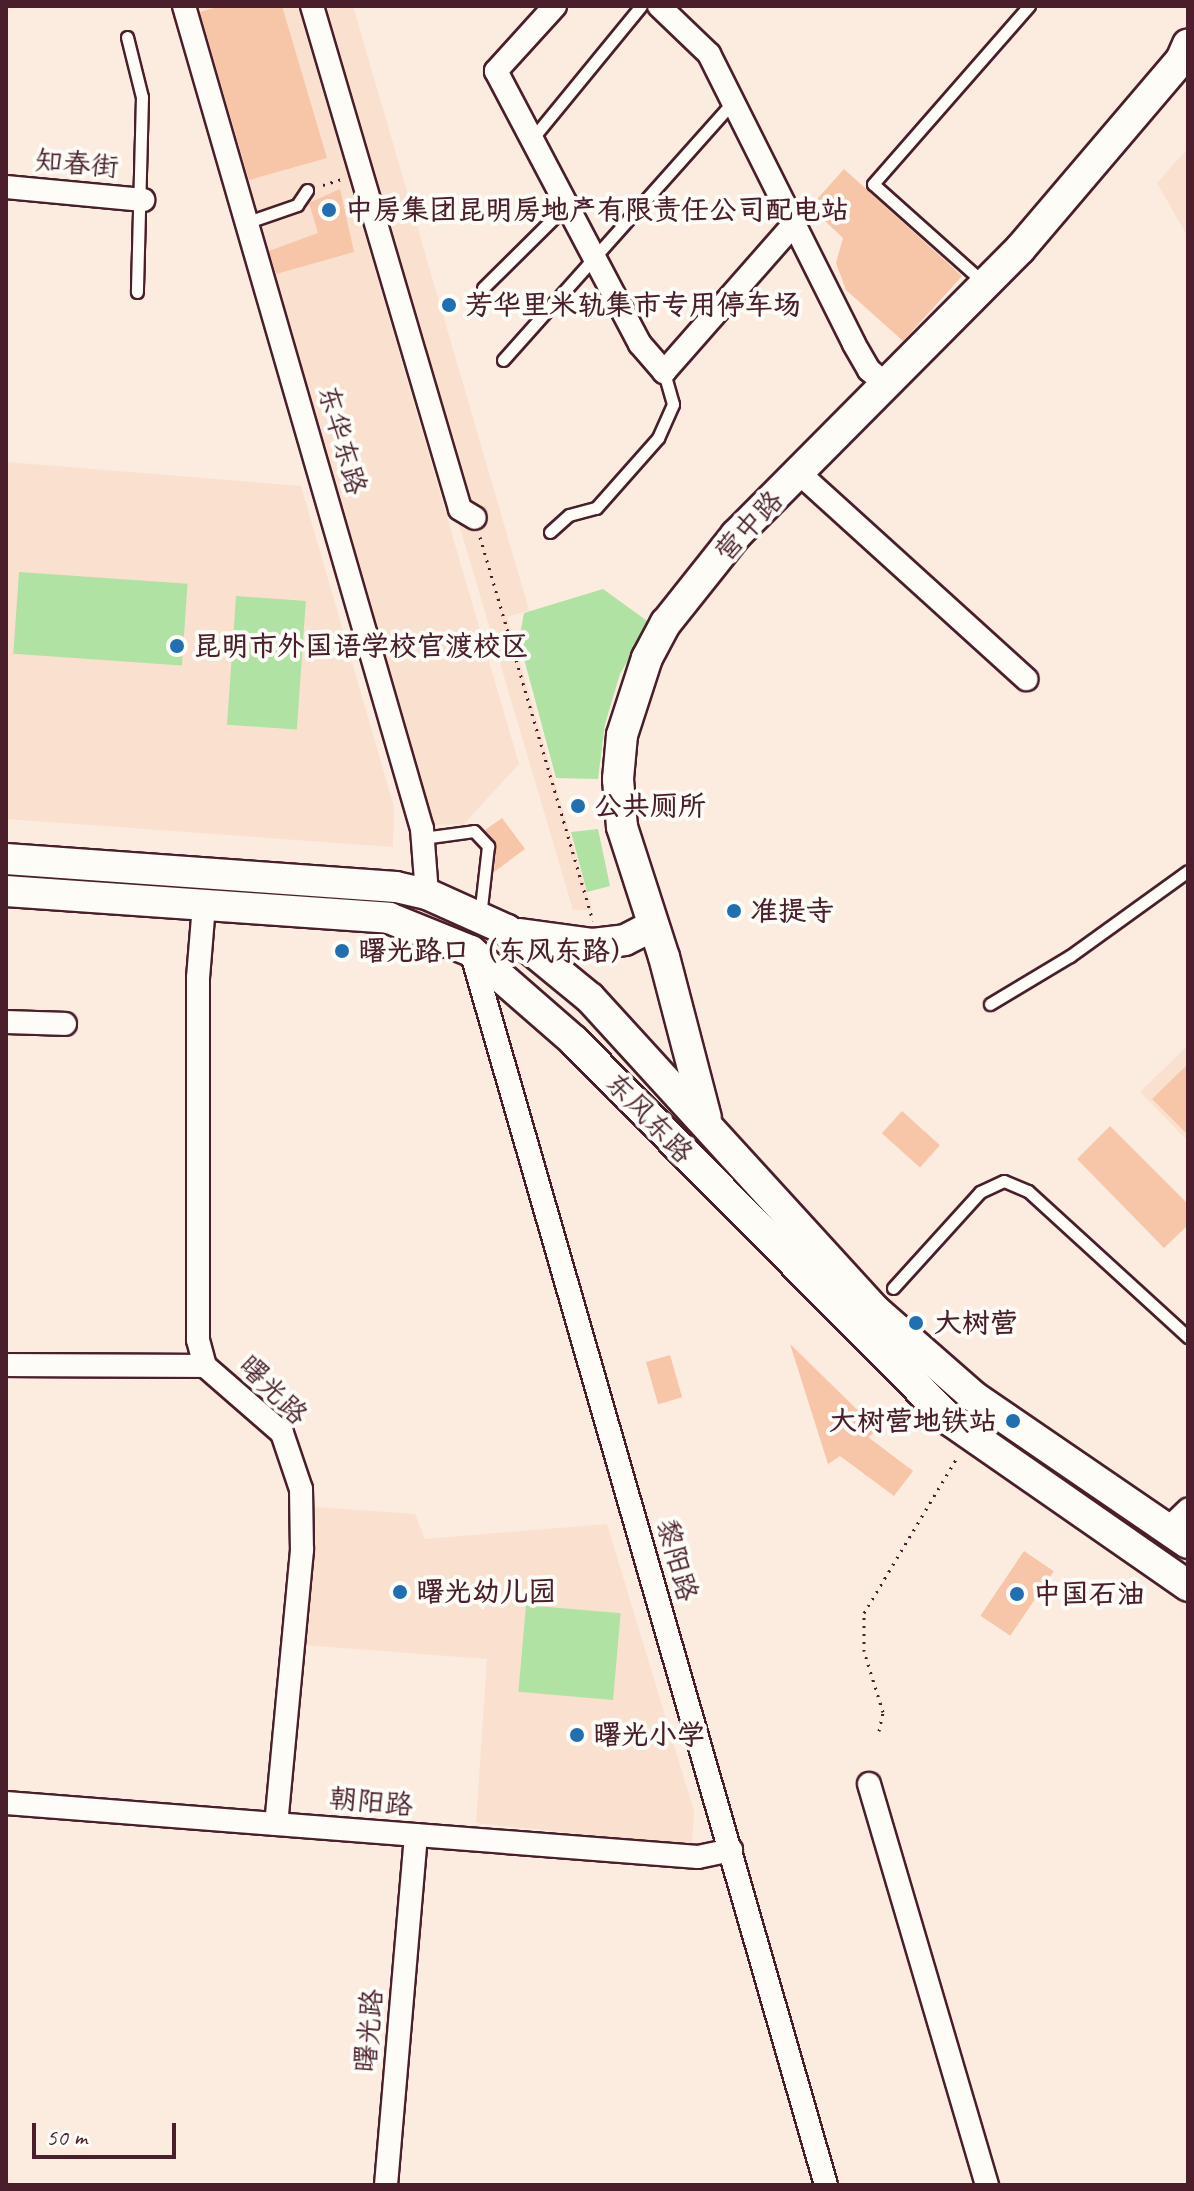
<!DOCTYPE html>
<html>
<head>
<meta charset="utf-8">
<style>
  body { margin:0 }
  #map { position:relative; width:1194px; height:2191px; overflow:hidden; background:#fbecdf; font-family:Caveat,"LXGW WenKai TC",sans-serif }
  div>[style] { position:absolute }
  [style*='--x'] { left:calc(var(--x)*1px); top:calc(var(--y)*1px); width:calc(var(--w)*1px); rotate:calc(var(--a)*1deg) }
  .built>* { inset:0; background:#fae0ce }
  .green>* { inset:0; background:#b0e2a3; transform-origin:0 0 }
  .building>* { inset:0; background:#f7c5a7; transform-origin:0 0 }
  .path>* { height:3px; margin-top:-1.5px; transform-origin:0; background:repeating-linear-gradient(90deg,#4a1f2b 0 2px,transparent 0 8px) }
  .roads { filter:drop-shadow(2px 0 #4a1f2b) drop-shadow(-2px 0 #4a1f2b) drop-shadow(0 2px #4a1f2b) drop-shadow(0 -2px #4a1f2b) }
  .lane>* { height:11px; margin:-5.5px; padding:0 5.5px; transform-origin:5.5px; border-radius:5.5px; background:#fdfcf7 }
  .street>* { height:22px; margin:-11px; padding:0 11px; transform-origin:11px; border-radius:11px; background:#fdfcf7 }
  .secondary>* { height:30px; margin:-15px; padding:0 15px; transform-origin:15px; border-radius:15px; background:#fdfcf7 }
  .dots>* { width:22px; height:22px; translate:-50% -50%; box-sizing:border-box; border:4px solid #fdfcf7; border-radius:50% }
  span { translate:-50% -50%; white-space:nowrap; text-align:center; line-height:1.15; -webkit-text-stroke:8px #fdfcf7; paint-order:stroke }
  .street-label { font-size:28px; color:#4a1f2b }
  .poi-label { font-size:28px; color:#4a1f2b; font-weight:700 }
  .left { translate:0 -50%; text-align:left }
  .right { translate:-100% -50%; text-align:right }
  .frame { position:absolute; inset:0; border:8px solid #4a1f2b; pointer-events:none }
  .scale { position:absolute; left:32px; top:2123px; width:144px; height:36px; box-sizing:border-box; border:4px solid #4a1f2b; border-top:0; padding-left:10px; font-size:24px; line-height:28px; white-space:nowrap; color:#4a1f2b; -webkit-text-stroke:6px #fdfcf7; paint-order:stroke }
</style>
</head>
<body>
<div id="map">
  <div class="built">
    <i style="clip-path:polygon(193px 6px,298px 6px,519px 764px,464px 824px,433px 825px)"></i>
    <i style="clip-path:polygon(306px 6px,353px 6px,529px 610px,507px 617px,592px 910px,573px 910px)"></i>
    <i style="clip-path:polygon(1188px 148px,1188px 237px,1157px 183px)"></i>
    <i style="clip-path:polygon(6px 462px,301px 486px,394px 807px,393px 847px,6px 819px)"></i>
    <i style="clip-path:polygon(1185px 1048px,1188px 1051px,1188px 1141px,1140px 1092px)"></i>
    <i style="clip-path:polygon(315px 1507px,415px 1514px,425px 1539px,607px 1524px,694px 1811px,692px 1845px,476px 1823px,487px 1659px,303px 1645px)"></i>
  </div>
  <div class="green">
    <i style="left:19px;top:572px;width:169px;height:82px;rotate:4deg"></i>
    <i style="clip-path:polygon(603px 589px,650px 623px,620px 674px,605px 724px,598px 779px,556px 778px,519px 640px,524px 613px)"></i>
    <i style="left:236px;top:596px;width:70px;height:129px;rotate:4deg"></i>
    <i style="clip-path:polygon(598px 829px,610px 886px,587px 892px,571px 832px)"></i>
    <i style="left:526px;top:1605px;width:95px;height:87px;rotate:5deg"></i>
  </div>
  <div class="building">
    <i style="clip-path:polygon(221px 6px,282px 6px,327px 158px,249px 180px,200px 12px)"></i>
    <i style="clip-path:polygon(844px 169px,962px 276px,903px 341px,846px 290px,836px 263px,843px 238px,810px 207px)"></i>
    <i style="clip-path:polygon(340px 189px,354px 252px,276px 274px,269px 251px,318px 233px,309px 203px)"></i>
    <i style="clip-path:polygon(502px 818px,525px 849px,494px 872px,496px 844px,485px 830px)"></i>
    <i style="clip-path:polygon(1188px 1064px,1188px 1135px,1152px 1099px)"></i>
    <i style="left:902px;top:1111px;width:51px;height:30px;rotate:42deg"></i>
    <i style="clip-path:polygon(1110px 1126px,1188px 1204px,1188px 1225px,1164px 1248px,1077px 1159px)"></i>
    <i style="clip-path:polygon(790px 1344px,878px 1430px,868px 1437px,913px 1471px,894px 1496px,840px 1456px,828px 1464px)"></i>
    <i style="left:670px;top:1355px;width:44px;height:25px;rotate:74deg"></i>
    <i style="left:1024px;top:1551px;width:36px;height:78px;rotate:34deg"></i>
  </div>
  <div class="path">
    <i style="--x:323;--y:185;--w:20;--a:-18"></i>
    <i style="--x:480;--y:537;--w:400;--a:73.6"></i>
    <i style="--x:879;--y:1731;--w:19;--a:-78"></i>
    <i style="--x:883;--y:1712;--w:64;--a:-107.3"></i>
    <i style="--x:864;--y:1651;--w:38;--a:-90"></i>
    <i style="--x:864;--y:1613;--w:183;--a:-59.1"></i>
  </div>
  <div class="roads">
    <div class="lane">
      <i style="--x:127;--y:37;--w:62;--a:76"></i>
      <i style="--x:142;--y:97;--w:195;--a:91.5"></i>
      <i style="--x:532;--y:139;--w:172;--a:-50.7"></i>
      <i style="--x:248;--y:222;--w:52;--a:-19.1"></i>
      <i style="--x:297;--y:205;--w:18;--a:-56"></i>
      <i style="--x:983;--y:282;--w:147;--a:-138.3"></i>
      <i style="--x:873;--y:184;--w:237;--a:-48.8"></i>
      <i style="--x:483;--y:288;--w:118;--a:-44.7"></i>
      <i style="--x:503;--y:360;--w:346;--a:-48.3"></i>
      <i style="--x:550;--y:532;--w:25;--a:-42"></i>
      <i style="--x:569;--y:515;--w:28;--a:-15"></i>
      <i style="--x:596;--y:508;--w:94;--a:-48.5"></i>
      <i style="--x:658;--y:438;--w:37;--a:-66"></i>
      <i style="--x:673;--y:404;--w:33;--a:-106"></i>
      <i style="--x:423;--y:838;--w:51;--a:-7.8"></i>
      <i style="--x:474;--y:831;--w:21;--a:47"></i>
      <i style="--x:488;--y:846;--w:70;--a:96.5"></i>
      <i style="--x:990;--y:1004;--w:93;--a:-31"></i>
      <i style="--x:1070;--y:956;--w:145;--a:-35.8"></i>
      <i style="--x:893;--y:1288;--w:130;--a:-47.8"></i>
      <i style="--x:980;--y:1192;--w:26;--a:-25"></i>
      <i style="--x:1004;--y:1181;--w:26;--a:23"></i>
      <i style="--x:1028;--y:1191;--w:217;--a:42.4"></i>
    </div>
    <div class="street">
      <i style="--x:184;--y:6;--w:857;--a:73.87"></i>
      <i style="--x:422;--y:829;--w:65;--a:85.6"></i>
      <i style="--x:312;--y:6;--w:524;--a:73.6"></i>
      <i style="--x:460;--y:509;--w:17;--a:31"></i>
      <i style="--x:555;--y:6;--w:88;--a:132.2"></i>
      <i style="--x:496;--y:71;--w:309;--a:62.2"></i>
      <i style="--x:640;--y:344;--w:37;--a:49"></i>
      <i style="--x:664;--y:372;--w:197;--a:-48.7"></i>
      <i style="--x:659;--y:6;--w:69;--a:43.8"></i>
      <i style="--x:709;--y:54;--w:324;--a:63.4"></i>
      <i style="--x:854;--y:344;--w:30;--a:60"></i>
      <i style="--x:869;--y:370;--w:23;--a:40"></i>
      <i style="--x:6;--y:187;--w:138;--a:5.4"></i>
      <i style="--x:799;--y:473;--w:307;--a:42.2"></i>
      <i style="--x:204;--y:905;--w:73;--a:94.7"></i>
      <i style="--x:198;--y:978;--w:362;--a:90"></i>
      <i style="--x:198;--y:1340;--w:27;--a:75"></i>
      <i style="--x:205;--y:1366;--w:102;--a:41"></i>
      <i style="--x:282;--y:1433;--w:59;--a:71.3"></i>
      <i style="--x:301;--y:1489;--w:61;--a:89.1"></i>
      <i style="--x:302;--y:1550;--w:275;--a:95.4"></i>
      <i style="--x:471;--y:951;--w:1284;--a:73.95"></i>
      <i style="--x:6;--y:1022;--w:59;--a:1.9"></i>
      <i style="--x:6;--y:1365;--w:199;--a:0.3"></i>
      <i style="--x:1168;--y:1529;--w:28;--a:-44"></i>
      <i style="--x:869;--y:1784;--w:418;--a:73.6"></i>
      <i style="--x:6;--y:1803;--w:694;--a:4.46"></i>
      <i style="--x:698;--y:1857;--w:34;--a:-12"></i>
      <i style="--x:386;--y:2185;--w:351;--a:-85.1"></i>
    </div>
    <div class="secondary">
      <i style="--x:6;--y:859;--w:391;--a:4.1"></i>
      <i style="--x:396;--y:887;--w:32;--a:13"></i>
      <i style="--x:427;--y:894;--w:88;--a:24.2"></i>
      <i style="--x:507;--y:930;--w:107;--a:39.3"></i>
      <i style="--x:590;--y:998;--w:424;--a:47.6"></i>
      <i style="--x:876;--y:1311;--w:129;--a:41.2"></i>
      <i style="--x:973;--y:1396;--w:260;--a:34.4"></i>
      <i style="--x:6;--y:891;--w:384;--a:4"></i>
      <i style="--x:389;--y:918;--w:88;--a:21.9"></i>
      <i style="--x:471;--y:951;--w:137;--a:41.1"></i>
      <i style="--x:574;--y:1041;--w:535;--a:45.23"></i>
      <i style="--x:951;--y:1421;--w:289;--a:34.8"></i>
      <i style="--x:520;--y:934;--w:74;--a:7.8"></i>
      <i style="--x:593;--y:944;--w:32;--a:-7"></i>
      <i style="--x:625;--y:940;--w:31;--a:-27"></i>
      <i style="--x:706;--y:1118;--w:166;--a:-104.6"></i>
      <i style="--x:664;--y:957;--w:137;--a:-107.9"></i>
      <i style="--x:622;--y:827;--w:48;--a:-94.8"></i>
      <i style="--x:618;--y:779;--w:44;--a:-84.8"></i>
      <i style="--x:622;--y:735;--w:81;--a:-72"></i>
      <i style="--x:647;--y:658;--w:40;--a:-62"></i>
      <i style="--x:666;--y:623;--w:112;--a:-51.5"></i>
      <i style="--x:736;--y:535;--w:403;--a:-45.2"></i>
      <i style="--x:1020;--y:249;--w:248;--a:-49.6"></i>
      <i style="--x:1181;--y:60;--w:17;--a:-66"></i>
    </div>
  </div>
  <div class="dots">
    <i style="left:329px;top:210px;background:#1f6fb2"></i>
    <i style="left:449px;top:305px;background:#1f6fb2"></i>
    <i style="left:177px;top:646px;background:#1f6fb2"></i>
    <i style="left:578px;top:806px;background:#1f6fb2"></i>
    <i style="left:734px;top:911px;background:#1f6fb2"></i>
    <i style="left:342px;top:951px;background:#1f6fb2"></i>
    <i style="left:916px;top:1323px;background:#1f6fb2"></i>
    <i style="left:1013px;top:1421px;background:#1f6fb2"></i>
    <i style="left:400px;top:1592px;background:#1f6fb2"></i>
    <i style="left:1017px;top:1594px;background:#1f6fb2"></i>
    <i style="left:577px;top:1735px;background:#1f6fb2"></i>
  </div>
  <div class="street-label">
    <span style="left:77px;top:164px;rotate:5deg">知春街</span>
    <span style="left:342px;top:440px;rotate:74deg">东华东路</span>
    <span style="left:749px;top:526px;rotate:-47deg">营中路</span>
    <span style="left:649px;top:1118px;rotate:46deg">东风东路</span>
    <span style="left:273px;top:1390px;rotate:45deg">曙光路</span>
    <span style="left:677px;top:1560px;rotate:74deg">黎阳路</span>
    <span style="left:371px;top:1802px;rotate:5deg">朝阳路</span>
    <span style="left:369px;top:2031px;rotate:-85deg">曙光路</span>
  </div>
  <div class="poi-label">
    <span class="left" style="left:345px;top:210px">中房集团昆明房地产有限责任公司配电站</span>
    <span class="left" style="left:465px;top:305px">芳华里米轨集市专用停车场</span>
    <span class="left" style="left:193px;top:646px">昆明市外国语学校官渡校区</span>
    <span class="left" style="left:594px;top:806px">公共厕所</span>
    <span class="left" style="left:750px;top:911px">准提寺</span>
    <span class="left" style="left:358px;top:951px">曙光路口（东风东路）</span>
    <span class="left" style="left:934px;top:1323px">大树营</span>
    <span class="right" style="left:997px;top:1421px">大树营地铁站</span>
    <span class="left" style="left:416px;top:1592px">曙光幼儿园</span>
    <span class="left" style="left:1033px;top:1594px">中国石油</span>
    <span class="left" style="left:593px;top:1735px">曙光小学</span>
  </div>
  <div class="frame"></div>
  <div class="scale">50 m</div>
</div>
</body>
</html>
